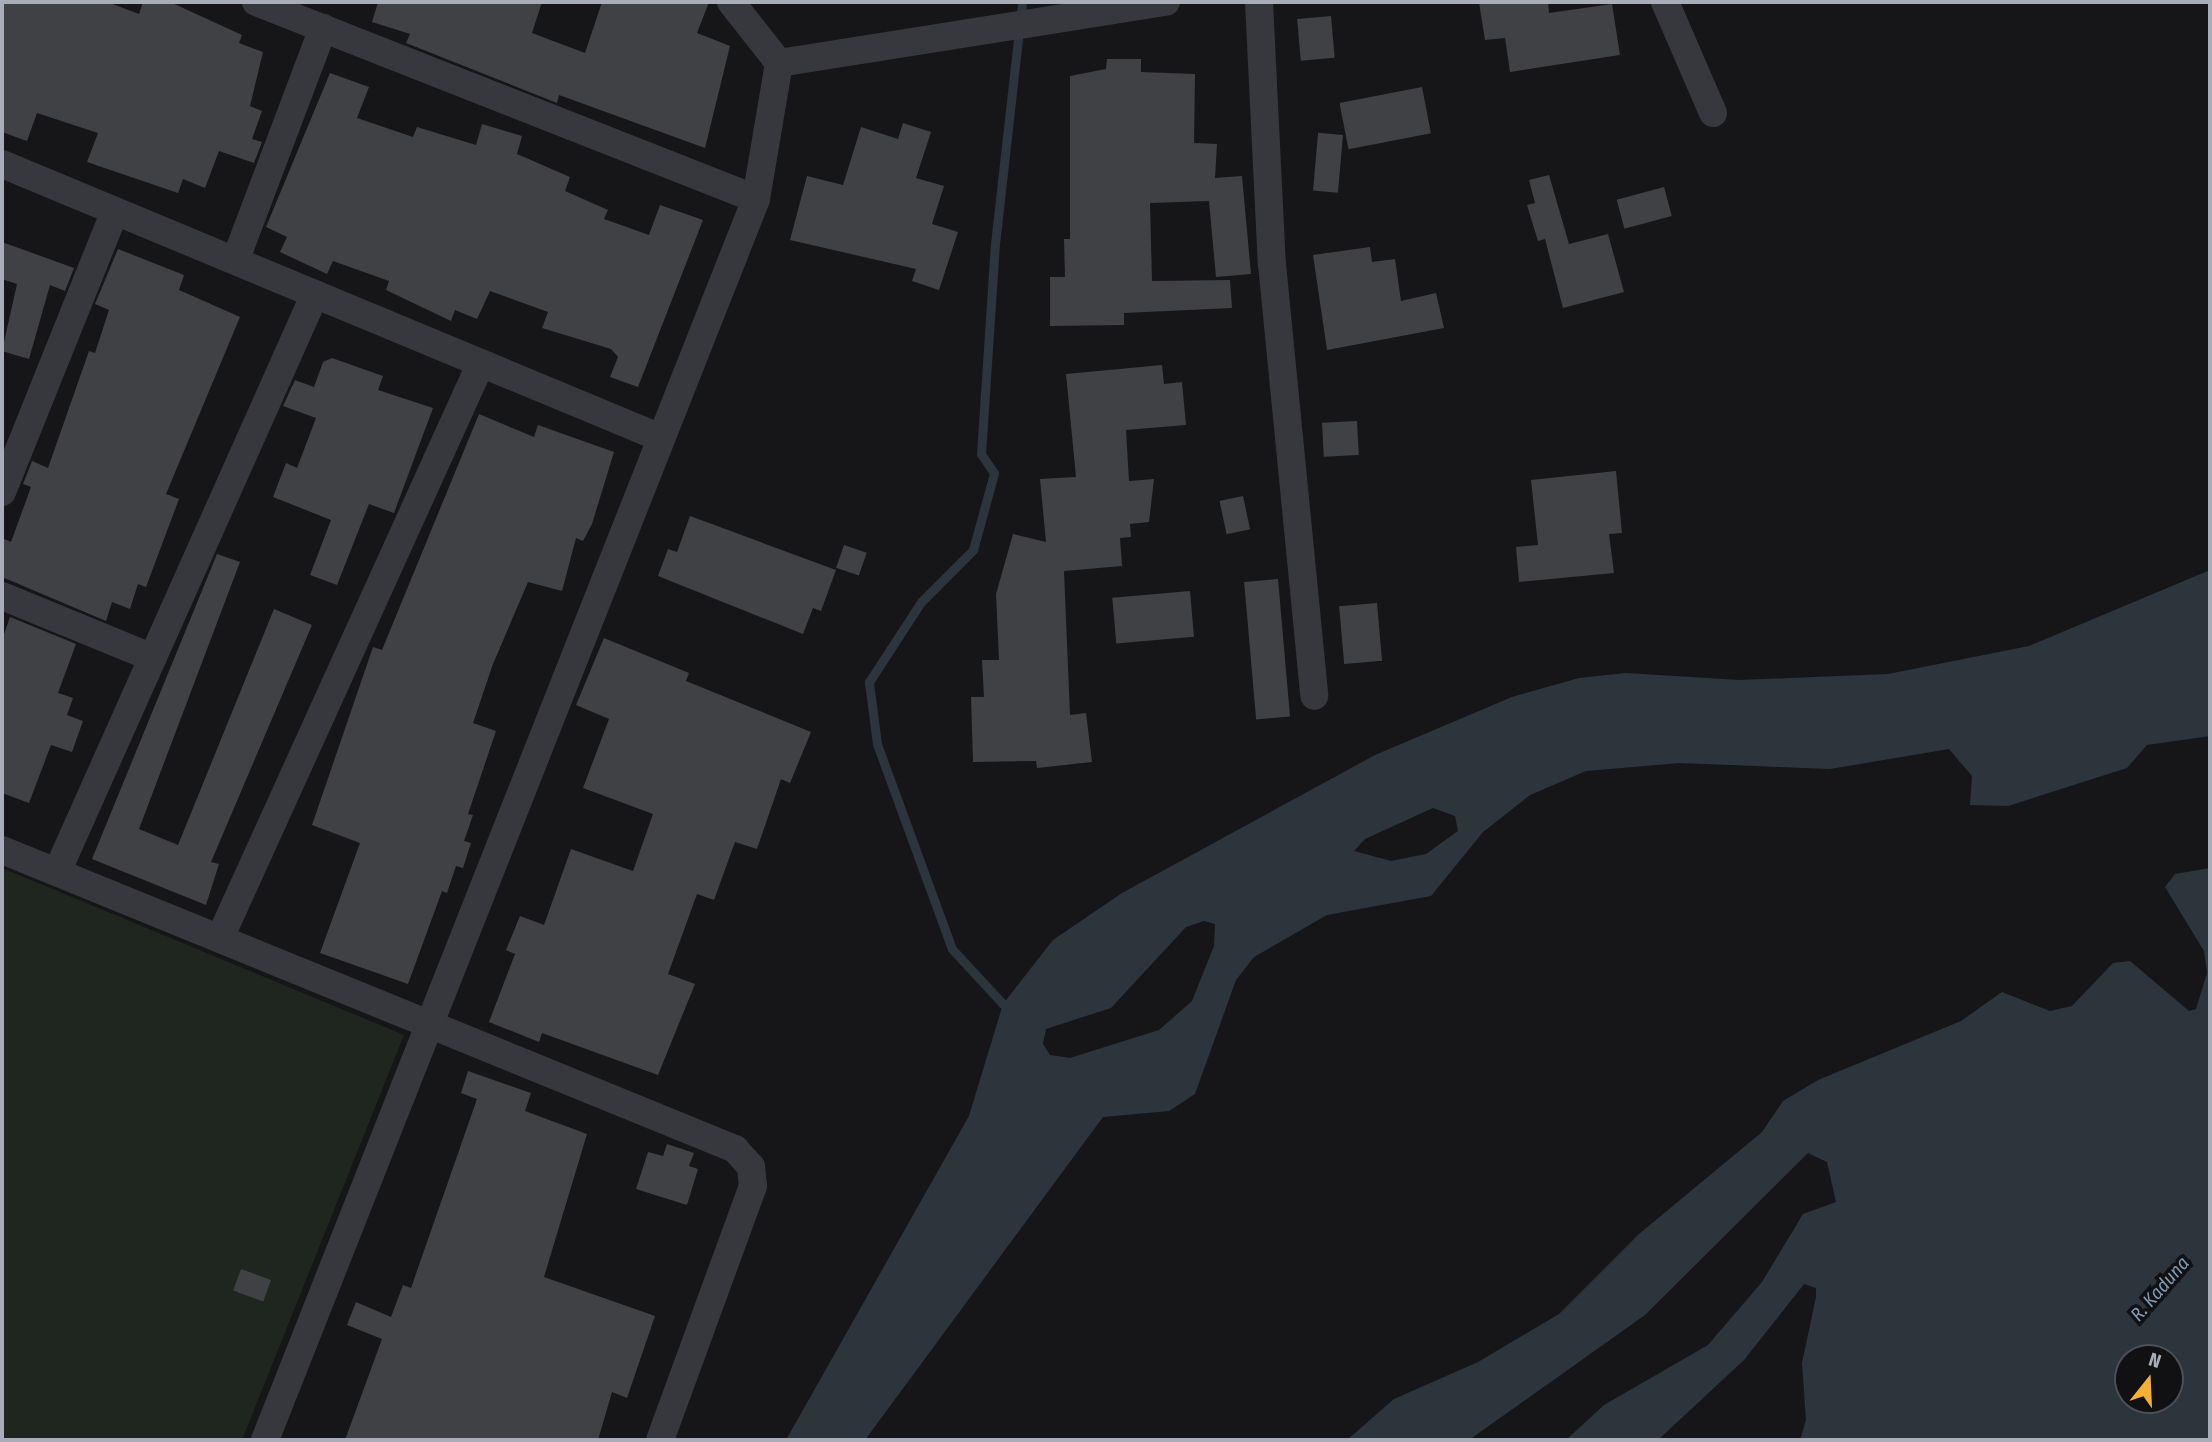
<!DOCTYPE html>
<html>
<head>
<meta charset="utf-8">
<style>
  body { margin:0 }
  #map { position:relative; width:2212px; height:1442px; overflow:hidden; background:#161618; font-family:"Fira Sans Condensed",sans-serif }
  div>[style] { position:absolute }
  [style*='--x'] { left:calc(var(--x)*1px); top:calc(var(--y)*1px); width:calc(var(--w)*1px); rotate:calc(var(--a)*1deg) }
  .green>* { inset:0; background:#1e261f }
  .water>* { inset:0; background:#2c353c }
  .stream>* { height:9px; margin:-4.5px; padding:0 4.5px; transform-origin:4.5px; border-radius:4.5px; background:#2c353c }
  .building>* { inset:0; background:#404145; transform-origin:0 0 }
  .minor>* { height:28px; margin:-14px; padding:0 14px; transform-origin:14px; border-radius:14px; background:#37383d }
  span { translate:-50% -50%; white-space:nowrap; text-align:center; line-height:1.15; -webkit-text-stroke:7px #111113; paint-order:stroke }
  .water-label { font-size:19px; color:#7f9bb3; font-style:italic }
  .frame { position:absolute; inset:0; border:4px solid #a8adb8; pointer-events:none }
  .north { position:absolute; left:2114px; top:1344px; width:70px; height:70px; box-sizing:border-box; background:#111113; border:2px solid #4d4f55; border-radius:50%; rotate:18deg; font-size:19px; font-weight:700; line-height:28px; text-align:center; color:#a8adb8 }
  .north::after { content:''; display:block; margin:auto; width:24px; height:32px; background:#f2b134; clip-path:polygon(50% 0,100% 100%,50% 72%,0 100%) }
</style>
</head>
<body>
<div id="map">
  <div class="green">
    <i style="clip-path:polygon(2px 868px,404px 1035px,242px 1440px,2px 1440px)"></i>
  </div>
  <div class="water">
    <i style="clip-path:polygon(evenodd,2210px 570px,2210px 736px,2147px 745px,2127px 768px,2008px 806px,1970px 805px,1972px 776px,1949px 749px,1830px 769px,1680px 763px,1586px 771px,1530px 795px,1483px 832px,1431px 896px,1327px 915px,1254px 957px,1236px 980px,1195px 1094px,1169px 1111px,1103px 1117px,865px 1440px,786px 1440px,969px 1116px,1003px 1004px,1053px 940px,1122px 893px,1375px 755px,1512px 697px,1579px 678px,1626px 673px,1739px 680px,1888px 674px,2029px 646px,2210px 570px,1433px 808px,1455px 816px,1458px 831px,1426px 854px,1391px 861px,1354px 851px,1365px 839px,1433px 808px,2210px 570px,1204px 921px,1215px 924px,1214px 946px,1192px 1001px,1159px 1030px,1070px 1058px,1050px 1055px,1043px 1044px,1046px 1029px,1111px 1008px,1186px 927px,1204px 921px)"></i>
    <i style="clip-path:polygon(evenodd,2210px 868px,2210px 1440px,1800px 1440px,1806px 1420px,1802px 1363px,1816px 1297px,1816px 1288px,1804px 1284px,1744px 1360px,1658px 1440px,1566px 1440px,1604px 1405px,1708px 1345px,1762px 1282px,1803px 1214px,1836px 1202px,1827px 1162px,1808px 1153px,1645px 1315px,1469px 1440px,1347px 1440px,1394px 1399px,1478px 1362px,1559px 1314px,1639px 1234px,1762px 1132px,1783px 1101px,1818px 1080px,1961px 1021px,2002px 992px,2050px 1011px,2072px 1006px,2113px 963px,2130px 961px,2189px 1011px,2196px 1009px,2207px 973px,2204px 951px,2165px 887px,2175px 874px,2210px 868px,2128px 1358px,2170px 1358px,2170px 1400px,2128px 1400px,2128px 1358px)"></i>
  </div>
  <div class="stream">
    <i style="--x:1015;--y:1008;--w:13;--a:-162"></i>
    <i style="--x:1003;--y:1004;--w:75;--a:-132.8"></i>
    <i style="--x:952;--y:949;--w:218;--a:-110.1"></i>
    <i style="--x:877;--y:744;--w:63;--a:-97.4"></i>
    <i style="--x:869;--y:682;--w:95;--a:-57"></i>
    <i style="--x:921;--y:602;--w:74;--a:-45"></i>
    <i style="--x:973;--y:550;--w:80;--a:-74.7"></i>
    <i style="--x:994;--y:473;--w:23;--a:-124"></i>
    <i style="--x:981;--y:454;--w:210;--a:-86.2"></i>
    <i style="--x:995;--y:244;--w:244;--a:-83.6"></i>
  </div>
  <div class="building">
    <i style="clip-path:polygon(2px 2px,107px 2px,139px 14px,143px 2px,170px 2px,242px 35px,239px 43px,263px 52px,250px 106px,262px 111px,252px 139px,262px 142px,254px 163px,219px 151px,205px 188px,183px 179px,178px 193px,87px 162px,98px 133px,37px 113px,27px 141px,2px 132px)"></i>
    <i style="clip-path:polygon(378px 2px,542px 2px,532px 33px,585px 53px,602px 2px,709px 2px,697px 33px,730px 46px,705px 148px,559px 95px,557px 103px,406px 43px,410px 34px,372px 22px)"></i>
    <i style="clip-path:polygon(1479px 2px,1548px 2px,1549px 13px,1612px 4px,1620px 55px,1510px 72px,1505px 38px,1485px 40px)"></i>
    <i style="left:1331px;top:16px;width:42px;height:34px;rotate:85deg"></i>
    <i style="clip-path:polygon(1107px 59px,1141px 59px,1141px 72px,1195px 74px,1194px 143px,1217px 144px,1215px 178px,1242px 176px,1251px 274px,1216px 277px,1209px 201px,1150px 203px,1152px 281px,1230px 280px,1232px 308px,1124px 313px,1124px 325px,1050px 326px,1050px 277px,1065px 277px,1064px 239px,1070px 239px,1070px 76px,1106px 69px)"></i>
    <i style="clip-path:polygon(330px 73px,369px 87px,357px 118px,413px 137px,417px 127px,476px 145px,482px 124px,522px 136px,517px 154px,570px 177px,565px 191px,608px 210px,604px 219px,649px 235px,660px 205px,703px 220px,638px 387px,610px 377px,618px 357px,611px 349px,542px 328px,548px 312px,490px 291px,477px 319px,455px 310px,451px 321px,386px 290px,389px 281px,333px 261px,327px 274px,280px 252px,287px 237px,266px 227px)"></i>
    <i style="left:1422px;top:87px;width:47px;height:84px;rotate:79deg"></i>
    <i style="clip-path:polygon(903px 123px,931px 132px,916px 178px,944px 186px,932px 224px,958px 232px,939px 290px,912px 281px,916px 269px,790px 240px,807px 176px,843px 185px,861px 127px,898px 139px)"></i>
    <i style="left:1343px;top:135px;width:58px;height:25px;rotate:95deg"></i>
    <i style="clip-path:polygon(1549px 175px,1569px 244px,1608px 234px,1624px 292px,1563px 308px,1545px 239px,1538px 241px,1527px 205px,1535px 203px,1529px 180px)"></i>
    <i style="left:1664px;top:187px;width:30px;height:49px;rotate:75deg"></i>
    <i style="clip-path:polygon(2px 242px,74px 268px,65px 291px,50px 285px,29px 359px,2px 351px,17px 284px,2px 279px)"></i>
    <i style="clip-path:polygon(1370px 247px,1372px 262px,1395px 259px,1401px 301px,1436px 293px,1444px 328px,1327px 350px,1313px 255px)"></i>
    <i style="clip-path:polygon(118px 249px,184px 275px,179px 290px,240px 317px,166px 494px,179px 499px,146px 587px,138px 584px,130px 609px,112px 602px,106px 621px,2px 577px,2px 538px,11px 542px,31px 487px,23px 484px,32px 461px,48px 468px,89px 351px,95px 353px,109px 310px,95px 304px)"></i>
    <i style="clip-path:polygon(332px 358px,383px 376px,378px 390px,433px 408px,394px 513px,369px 504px,337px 585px,310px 575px,331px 520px,273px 497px,286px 463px,297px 468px,316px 418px,283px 406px,295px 380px,314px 387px,323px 362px)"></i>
    <i style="clip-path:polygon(1162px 365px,1164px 384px,1182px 382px,1186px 425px,1126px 430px,1129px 481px,1154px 479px,1149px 522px,1130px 524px,1131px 537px,1120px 538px,1122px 566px,1064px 571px,1070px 715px,1086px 713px,1092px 762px,1037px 768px,1036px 761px,973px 762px,971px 697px,984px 697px,982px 660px,999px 660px,996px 594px,1013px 534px,1046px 542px,1040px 479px,1076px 477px,1066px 374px)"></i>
    <i style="clip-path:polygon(479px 414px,534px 437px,538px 425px,614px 452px,592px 524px,583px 541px,576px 538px,562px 591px,528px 582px,493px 664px,473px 723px,496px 731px,468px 814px,473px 815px,464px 841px,471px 843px,463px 868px,456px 866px,447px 893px,442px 891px,408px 984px,320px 953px,360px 843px,312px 825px,373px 647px,382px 650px)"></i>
    <i style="left:1357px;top:421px;width:34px;height:35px;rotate:87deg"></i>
    <i style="clip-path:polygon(1616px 471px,1622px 533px,1609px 534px,1614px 573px,1519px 582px,1516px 547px,1538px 545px,1531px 480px)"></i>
    <i style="left:1243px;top:496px;width:34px;height:24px;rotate:78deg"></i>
    <i style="clip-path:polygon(690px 516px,836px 570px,821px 611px,813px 608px,803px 634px,658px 576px,668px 549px,677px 552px)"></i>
    <i style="left:844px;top:545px;width:24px;height:24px;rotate:19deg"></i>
    <i style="clip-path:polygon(217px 554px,240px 562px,139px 829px,178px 845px,274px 609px,312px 625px,211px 862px,219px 864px,206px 905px,92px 859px)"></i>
    <i style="left:1278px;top:579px;width:138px;height:34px;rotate:85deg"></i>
    <i style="left:1190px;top:591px;width:46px;height:78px;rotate:85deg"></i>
    <i style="left:1377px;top:603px;width:58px;height:38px;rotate:85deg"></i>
    <i style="clip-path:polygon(10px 617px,76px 644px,58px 693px,73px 698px,67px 715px,83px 721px,72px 752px,51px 745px,29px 803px,2px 793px,2px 640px)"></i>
    <i style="clip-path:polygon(604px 638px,689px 673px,686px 681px,811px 732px,790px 783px,781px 779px,757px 849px,735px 842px,714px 900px,697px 894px,668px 974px,695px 984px,658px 1075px,542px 1033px,539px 1042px,489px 1022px,515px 954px,506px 950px,520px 916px,544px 925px,571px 849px,633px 871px,653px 814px,583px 788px,609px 719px,576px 705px)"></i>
    <i style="clip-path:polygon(468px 1071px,531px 1093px,525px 1111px,587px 1134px,544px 1277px,655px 1316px,627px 1398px,612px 1392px,598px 1440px,345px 1440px,382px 1339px,347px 1325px,356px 1302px,391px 1317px,403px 1285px,411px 1288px,477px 1099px,461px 1093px)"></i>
    <i style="clip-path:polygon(667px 1144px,694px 1153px,689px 1166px,698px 1169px,687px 1205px,636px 1189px,648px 1152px,663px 1156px)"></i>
    <i style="left:241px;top:1269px;width:32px;height:23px;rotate:20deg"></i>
  </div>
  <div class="minor">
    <i style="--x:256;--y:2;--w:537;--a:21.5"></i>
    <i style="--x:1259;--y:2;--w:262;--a:87.2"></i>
    <i style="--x:1272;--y:264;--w:434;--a:84.4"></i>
    <i style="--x:1665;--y:2;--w:121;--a:66.6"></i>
    <i style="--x:779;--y:63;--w:392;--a:-9"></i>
    <i style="--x:2;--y:164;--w:714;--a:22.58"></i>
    <i style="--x:237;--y:256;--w:244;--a:-69.3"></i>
    <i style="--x:2;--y:492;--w:303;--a:-68.1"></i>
    <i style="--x:2;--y:596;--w:163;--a:22.3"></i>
    <i style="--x:2;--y:850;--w:792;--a:22.19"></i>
    <i style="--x:735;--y:1149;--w:24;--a:48"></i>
    <i style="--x:751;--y:1167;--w:19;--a:84"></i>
    <i style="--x:753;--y:1186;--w:270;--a:110.1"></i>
    <i style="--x:57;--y:872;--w:633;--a:-65.95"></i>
    <i style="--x:220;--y:938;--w:631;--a:-65.59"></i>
    <i style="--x:265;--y:1440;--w:1335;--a:-68.41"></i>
    <i style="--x:756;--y:199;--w:138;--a:-80.4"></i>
    <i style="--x:779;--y:63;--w:78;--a:-128.2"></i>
  </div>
  <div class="water-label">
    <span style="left:2160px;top:1289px;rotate:-49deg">R. Kaduna</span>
  </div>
  <div class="frame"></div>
  <div class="north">N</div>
</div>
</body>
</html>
